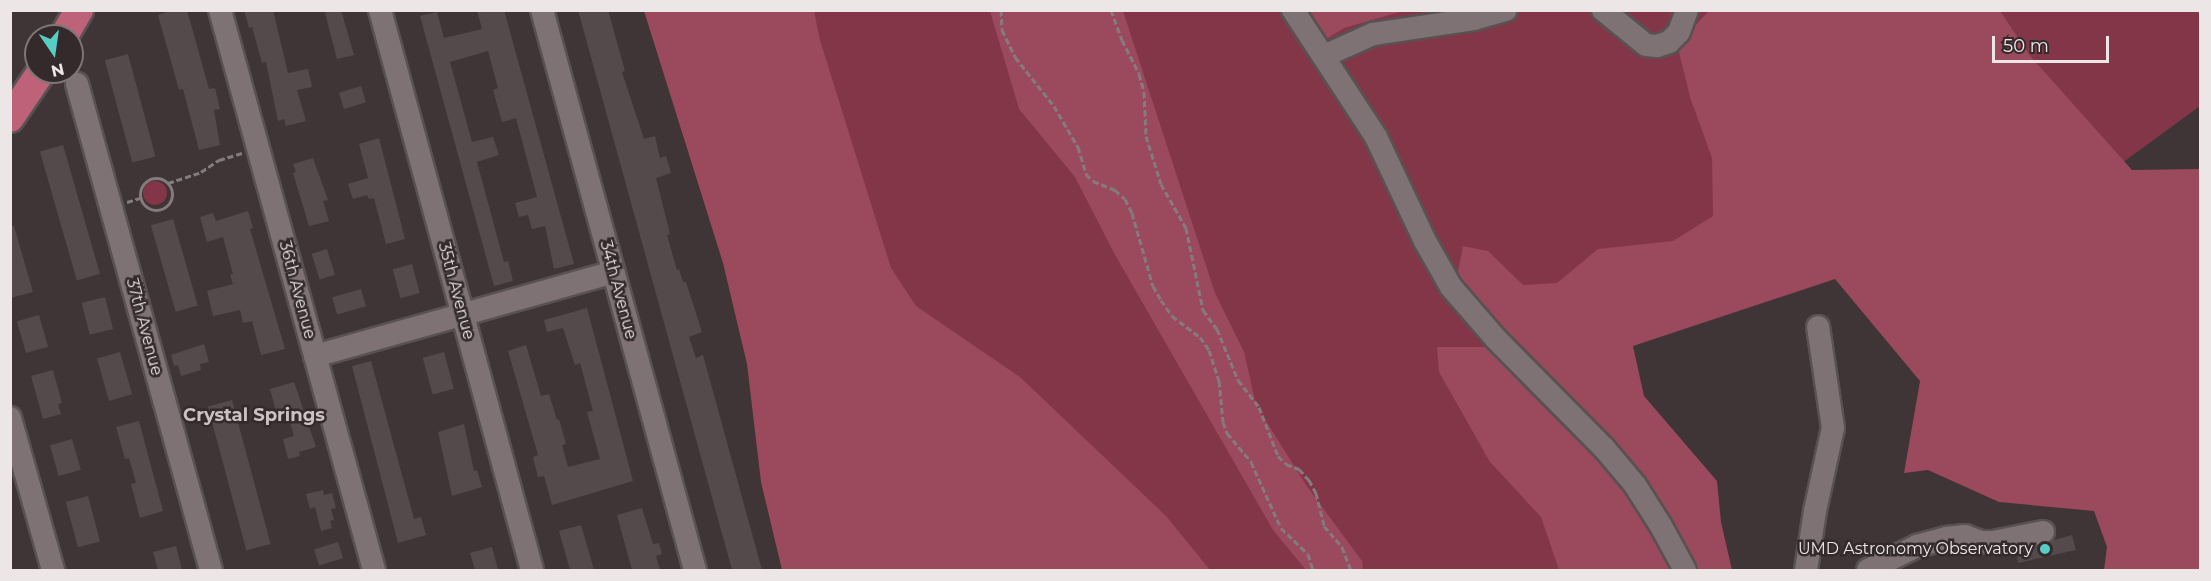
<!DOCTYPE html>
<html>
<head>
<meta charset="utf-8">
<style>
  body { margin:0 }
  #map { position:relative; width:2211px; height:581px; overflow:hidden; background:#3f3436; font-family:Montserrat,sans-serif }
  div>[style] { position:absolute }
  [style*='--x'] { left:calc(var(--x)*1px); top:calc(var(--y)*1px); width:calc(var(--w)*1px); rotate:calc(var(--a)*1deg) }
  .green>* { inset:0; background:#843649 }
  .round { border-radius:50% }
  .forest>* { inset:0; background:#9b495c }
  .building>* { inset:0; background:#554a4b; transform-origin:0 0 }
  .path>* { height:3px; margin-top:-1.5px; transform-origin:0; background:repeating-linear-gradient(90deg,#847b7d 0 6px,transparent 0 9px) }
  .path>.ring { margin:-1.5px; padding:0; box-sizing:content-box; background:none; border:3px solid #847b7d; border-radius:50% }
  .roads { filter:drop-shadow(2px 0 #595152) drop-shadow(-2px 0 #595152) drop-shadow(0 2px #595152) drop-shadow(0 -2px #595152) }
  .minor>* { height:22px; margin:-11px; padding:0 11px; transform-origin:11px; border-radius:11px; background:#7e7274 }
  .major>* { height:28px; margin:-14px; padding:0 14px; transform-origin:14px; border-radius:14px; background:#bd6279 }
  .dots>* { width:16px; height:16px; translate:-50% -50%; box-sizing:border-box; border:3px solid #342a2c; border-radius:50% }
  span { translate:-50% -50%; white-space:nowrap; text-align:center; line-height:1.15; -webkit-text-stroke:5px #342a2c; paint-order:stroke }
  .street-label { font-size:16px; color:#ede6e7 }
  .poi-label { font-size:16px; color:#ede6e7 }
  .right { translate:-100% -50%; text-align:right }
  .neighbourhood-label { font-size:18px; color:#cec1c3; font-weight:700 }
  .frame { position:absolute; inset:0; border:12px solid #ede6e7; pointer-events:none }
  .north { position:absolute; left:24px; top:24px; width:60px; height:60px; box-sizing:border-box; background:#342a2c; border:2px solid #7e7577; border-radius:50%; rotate:167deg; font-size:16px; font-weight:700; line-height:24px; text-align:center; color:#ede6e7 }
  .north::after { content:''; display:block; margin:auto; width:21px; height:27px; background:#56cec3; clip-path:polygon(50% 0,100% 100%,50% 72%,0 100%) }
  .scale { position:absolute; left:1992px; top:36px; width:117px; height:27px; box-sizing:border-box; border:3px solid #ede6e7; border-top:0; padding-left:8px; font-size:18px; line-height:21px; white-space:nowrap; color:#ede6e7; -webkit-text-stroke:4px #342a2c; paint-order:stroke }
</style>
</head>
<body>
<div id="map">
  <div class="green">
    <i style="clip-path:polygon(664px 11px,2200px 11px,2200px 106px,2111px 171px,1584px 351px,1660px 570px,816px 570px)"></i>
    <i class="round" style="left:143px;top:181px;width:24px;height:24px"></i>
  </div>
  <div class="forest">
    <i style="clip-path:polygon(644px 11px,814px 11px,820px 40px,891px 268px,916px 306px,1020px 377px,1166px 516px,1210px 570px,782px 570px,761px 482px,747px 364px,723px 263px)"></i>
    <i style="clip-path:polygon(990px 11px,1123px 11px,1215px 293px,1244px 352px,1256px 405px,1306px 485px,1362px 561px,1363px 570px,1306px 570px,1273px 530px,1114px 253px,1075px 177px,1019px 109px)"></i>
    <i style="clip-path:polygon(1303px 11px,1403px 11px,1344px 28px,1323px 41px)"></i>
    <i style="clip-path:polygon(1709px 11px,2000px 11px,2031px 57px,2132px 170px,2200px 169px,2200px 570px,2104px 570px,2107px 547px,2094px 511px,1999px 502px,1928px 470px,1904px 473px,1920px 381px,1835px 279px,1633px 346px,1644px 396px,1717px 481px,1721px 522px,1732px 570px,1559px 570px,1541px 517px,1490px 462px,1439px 372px,1437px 347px,1486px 347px,1499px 325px,1457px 276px,1463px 246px,1488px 251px,1523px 285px,1557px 283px,1598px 249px,1673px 241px,1713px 216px,1712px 158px,1690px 97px,1677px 44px)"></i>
  </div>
  <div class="building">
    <i style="clip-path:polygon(173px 10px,187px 10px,209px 89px,215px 88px,220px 109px,214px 110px,220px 145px,199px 150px,183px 89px,179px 90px,158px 15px)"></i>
    <i style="clip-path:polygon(244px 10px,273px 10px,288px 73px,308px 69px,312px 87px,297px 90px,306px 121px,286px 126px,284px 119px,278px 121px,266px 62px,262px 63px,252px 27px,249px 28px)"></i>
    <i style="clip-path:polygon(332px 10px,341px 10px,354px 55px,337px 59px,325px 13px)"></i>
    <i style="clip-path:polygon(477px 10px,504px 10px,574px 264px,554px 269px,545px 226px,532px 229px,528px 215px,519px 217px,515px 203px,537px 197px,516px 118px,502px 122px,493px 90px,498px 88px,488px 51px,450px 62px,472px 142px,493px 137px,499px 155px,477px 162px,504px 262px,508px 261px,513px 281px,494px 286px,420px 16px,437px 12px,444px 38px,482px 29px)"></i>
    <i style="clip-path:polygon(578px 10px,608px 10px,625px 71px,622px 72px,644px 139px,655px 136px,660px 158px,666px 156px,671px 173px,656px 178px,670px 234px,667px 235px,677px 270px,679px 269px,683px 282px,686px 282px,702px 332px,689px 337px,696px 358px,703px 355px,762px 570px,732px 570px)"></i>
    <i style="left:128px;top:54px;width:106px;height:24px;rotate:75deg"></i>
    <i style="left:361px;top:86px;width:17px;height:23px;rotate:73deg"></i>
    <i style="clip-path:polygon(379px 138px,405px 239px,386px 244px,374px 198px,369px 199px,367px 195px,353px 199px,348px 184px,368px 178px,359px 144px)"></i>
    <i style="left:63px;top:145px;width:134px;height:24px;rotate:74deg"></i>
    <i style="clip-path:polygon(313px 158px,328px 200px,323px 201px,329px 221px,309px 226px,293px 173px,296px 172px,293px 164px)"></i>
    <i style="clip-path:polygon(248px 211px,253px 228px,250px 229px,285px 349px,261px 355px,252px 321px,243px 323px,240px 310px,213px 316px,207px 291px,233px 284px,230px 275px,233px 274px,223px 237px,207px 242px,200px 217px,213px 213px,216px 221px)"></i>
    <i style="left:173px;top:219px;width:90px;height:23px;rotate:74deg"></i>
    <i style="clip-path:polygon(10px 226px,14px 226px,33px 292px,10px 298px)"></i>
    <i style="left:327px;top:249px;width:27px;height:16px;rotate:73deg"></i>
    <i style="left:412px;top:264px;width:30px;height:20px;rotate:75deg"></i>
    <i style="left:361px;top:289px;width:18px;height:30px;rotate:74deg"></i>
    <i style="left:105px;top:297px;width:33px;height:24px;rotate:76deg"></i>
    <i style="clip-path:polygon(587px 308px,633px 481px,552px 505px,544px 476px,538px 477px,533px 457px,538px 455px,508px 351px,526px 345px,541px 396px,549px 394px,557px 420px,559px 419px,566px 444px,562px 445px,568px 467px,600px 459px,587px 412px,593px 411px,580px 363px,575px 365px,563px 328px,547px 332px,544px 320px)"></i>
    <i style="left:39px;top:315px;width:33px;height:23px;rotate:74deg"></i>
    <i style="clip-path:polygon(204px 344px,209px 362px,200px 364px,201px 370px,181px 376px,178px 365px,174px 366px,171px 355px)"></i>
    <i style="left:120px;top:352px;width:44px;height:24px;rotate:74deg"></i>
    <i style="left:444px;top:352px;width:38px;height:22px;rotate:75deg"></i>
    <i style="clip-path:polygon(371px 361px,414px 519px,421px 517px,426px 535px,398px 543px,352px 366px)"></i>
    <i style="clip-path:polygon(53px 370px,62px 403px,58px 404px,61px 414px,43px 419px,31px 376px)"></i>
    <i style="clip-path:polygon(294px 382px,316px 447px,299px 452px,300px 456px,288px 459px,283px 439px,294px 436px,287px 412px,277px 415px,270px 389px)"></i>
    <i style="left:232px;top:400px;width:149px;height:25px;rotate:75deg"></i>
    <i style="clip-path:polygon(139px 421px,163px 511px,140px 518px,131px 484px,136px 483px,129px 458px,125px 459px,116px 427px)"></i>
    <i style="clip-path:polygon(464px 424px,474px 471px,477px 470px,482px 487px,452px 496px,438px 432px)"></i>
    <i style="left:72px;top:439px;width:32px;height:23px;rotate:74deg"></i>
    <i style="clip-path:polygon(323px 490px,324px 495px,332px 493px,336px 508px,331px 509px,334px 520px,330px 521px,332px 528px,321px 531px,315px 507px,310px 509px,306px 494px)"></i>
    <i style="left:88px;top:496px;width:47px;height:23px;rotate:75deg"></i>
    <i style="clip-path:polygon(642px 508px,653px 544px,659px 543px,662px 554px,656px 556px,660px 570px,632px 570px,617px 515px)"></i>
    <i style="clip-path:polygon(581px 525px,590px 556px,594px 570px,570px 570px,559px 531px)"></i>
    <i style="clip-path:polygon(2072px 535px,2076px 550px,2018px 563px,2016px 551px,2046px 545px,2054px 540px)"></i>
    <i style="left:338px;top:542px;width:17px;height:25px;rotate:73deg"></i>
    <i style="clip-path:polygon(176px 546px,182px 570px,158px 570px,153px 552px)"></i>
    <i style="clip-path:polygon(492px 547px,498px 570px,475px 570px,470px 553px)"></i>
  </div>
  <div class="path">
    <i style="--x:1001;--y:10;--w:20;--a:87"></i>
    <i style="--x:1002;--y:30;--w:30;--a:64"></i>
    <i style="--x:1015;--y:57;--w:63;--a:51.5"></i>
    <i style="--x:1054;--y:106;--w:48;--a:59.7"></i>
    <i style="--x:1078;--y:147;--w:28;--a:73"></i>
    <i style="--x:1086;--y:174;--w:10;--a:45"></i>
    <i style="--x:1093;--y:181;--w:24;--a:22"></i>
    <i style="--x:1115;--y:190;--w:13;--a:42"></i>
    <i style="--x:1125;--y:199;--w:16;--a:63"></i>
    <i style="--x:1132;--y:213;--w:76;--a:74"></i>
    <i style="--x:1153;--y:286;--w:16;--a:60"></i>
    <i style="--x:1161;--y:300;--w:19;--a:55"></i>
    <i style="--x:1172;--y:316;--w:35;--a:37"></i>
    <i style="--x:1200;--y:337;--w:16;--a:55"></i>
    <i style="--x:1209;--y:350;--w:33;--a:72"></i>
    <i style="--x:1219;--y:381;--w:41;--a:84.4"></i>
    <i style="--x:1223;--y:422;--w:12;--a:70"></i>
    <i style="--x:1227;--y:433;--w:38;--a:50"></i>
    <i style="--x:1251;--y:462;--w:72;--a:65.6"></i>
    <i style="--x:1281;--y:528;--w:37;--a:44"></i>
    <i style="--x:1308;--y:554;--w:17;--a:73"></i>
    <i style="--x:1111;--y:10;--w:32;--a:70"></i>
    <i style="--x:1122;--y:40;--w:38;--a:63"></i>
    <i style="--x:1139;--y:74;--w:19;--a:74"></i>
    <i style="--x:1144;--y:92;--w:44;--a:87.4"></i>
    <i style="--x:1146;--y:136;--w:50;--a:72.6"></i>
    <i style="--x:1161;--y:184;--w:51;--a:60.4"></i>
    <i style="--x:1186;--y:228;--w:84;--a:78.3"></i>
    <i style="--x:1203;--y:310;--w:24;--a:54"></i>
    <i style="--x:1217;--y:329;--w:55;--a:67.6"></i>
    <i style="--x:1238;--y:380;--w:34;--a:52"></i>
    <i style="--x:1259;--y:407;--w:53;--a:68.8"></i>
    <i style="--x:1278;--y:456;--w:11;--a:45"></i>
    <i style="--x:1286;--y:464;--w:14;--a:21"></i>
    <i style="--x:1299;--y:469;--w:15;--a:48"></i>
    <i style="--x:1309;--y:480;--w:15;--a:62"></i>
    <i style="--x:1316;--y:493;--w:34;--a:76"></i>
    <i style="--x:1324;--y:526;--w:28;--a:49"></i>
    <i style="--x:1342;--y:547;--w:25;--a:69"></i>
    <i style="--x:2199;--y:10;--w:2;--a:63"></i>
    <i class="ring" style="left:140px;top:178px;width:29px;height:29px"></i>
    <i style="--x:168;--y:183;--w:35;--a:-18"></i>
    <i style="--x:201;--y:172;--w:22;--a:-34"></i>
    <i style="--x:219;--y:160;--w:24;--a:-17"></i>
    <i style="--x:127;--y:202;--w:14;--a:-17"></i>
  </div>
  <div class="roads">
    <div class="minor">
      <i style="--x:220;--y:10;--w:581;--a:74.62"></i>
      <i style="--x:380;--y:10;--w:580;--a:74.81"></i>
      <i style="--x:542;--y:10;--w:581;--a:74.72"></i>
      <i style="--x:1293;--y:10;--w:152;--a:56.8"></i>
      <i style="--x:1376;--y:137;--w:115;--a:64.8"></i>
      <i style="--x:1425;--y:241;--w:53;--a:60.5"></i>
      <i style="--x:1451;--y:287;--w:69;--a:49.1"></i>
      <i style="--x:1496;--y:339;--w:153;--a:45.3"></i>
      <i style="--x:1604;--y:448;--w:48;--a:50"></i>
      <i style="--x:1635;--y:485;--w:49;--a:57.6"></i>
      <i style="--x:1661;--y:526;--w:50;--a:61.4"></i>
      <i style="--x:1603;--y:10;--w:55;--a:39.1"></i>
      <i style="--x:1646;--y:45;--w:11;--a:5"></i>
      <i style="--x:1657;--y:46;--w:13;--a:-18"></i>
      <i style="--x:1669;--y:42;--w:14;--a:-45"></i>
      <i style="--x:1679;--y:32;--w:23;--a:-70"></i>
      <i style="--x:1324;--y:56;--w:54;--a:-24.2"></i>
      <i style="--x:1373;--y:34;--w:102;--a:-8.4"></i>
      <i style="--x:1474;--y:19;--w:33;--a:-16"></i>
      <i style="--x:77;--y:84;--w:504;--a:74.59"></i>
      <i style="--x:315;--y:356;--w:310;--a:-15.7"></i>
      <i style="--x:10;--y:418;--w:158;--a:74.2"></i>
      <i style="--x:1806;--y:570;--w:60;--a:-81.3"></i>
      <i style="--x:1815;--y:511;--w:85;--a:-77.8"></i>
      <i style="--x:1833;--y:428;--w:102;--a:-98.4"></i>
      <i style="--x:1868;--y:570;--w:55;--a:-26.1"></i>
      <i style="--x:1917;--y:546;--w:30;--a:-15"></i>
      <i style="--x:1946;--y:538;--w:19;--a:-6"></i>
      <i style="--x:1965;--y:536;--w:17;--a:21"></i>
      <i style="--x:1981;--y:542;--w:12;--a:0"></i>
      <i style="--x:1993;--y:542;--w:51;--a:-11.3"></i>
    </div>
    <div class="major">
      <i style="--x:64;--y:36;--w:30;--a:-60"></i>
      <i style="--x:10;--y:118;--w:55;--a:-56"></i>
    </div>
  </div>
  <div class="dots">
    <i style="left:2045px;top:549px;background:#56cec3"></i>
  </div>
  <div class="street-label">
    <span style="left:297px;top:290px;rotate:75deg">36th Avenue</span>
    <span style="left:618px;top:290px;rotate:75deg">34th Avenue</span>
    <span style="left:456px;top:291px;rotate:75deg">35th Avenue</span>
    <span style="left:144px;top:327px;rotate:75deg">37th Avenue</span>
  </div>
  <div class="poi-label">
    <span class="right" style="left:2033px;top:549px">UMD Astronomy Observatory</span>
  </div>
  <div class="neighbourhood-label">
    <span style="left:254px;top:415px">Crystal Springs</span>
  </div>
  <div class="frame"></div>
  <div class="north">N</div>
  <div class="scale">50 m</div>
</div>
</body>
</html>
